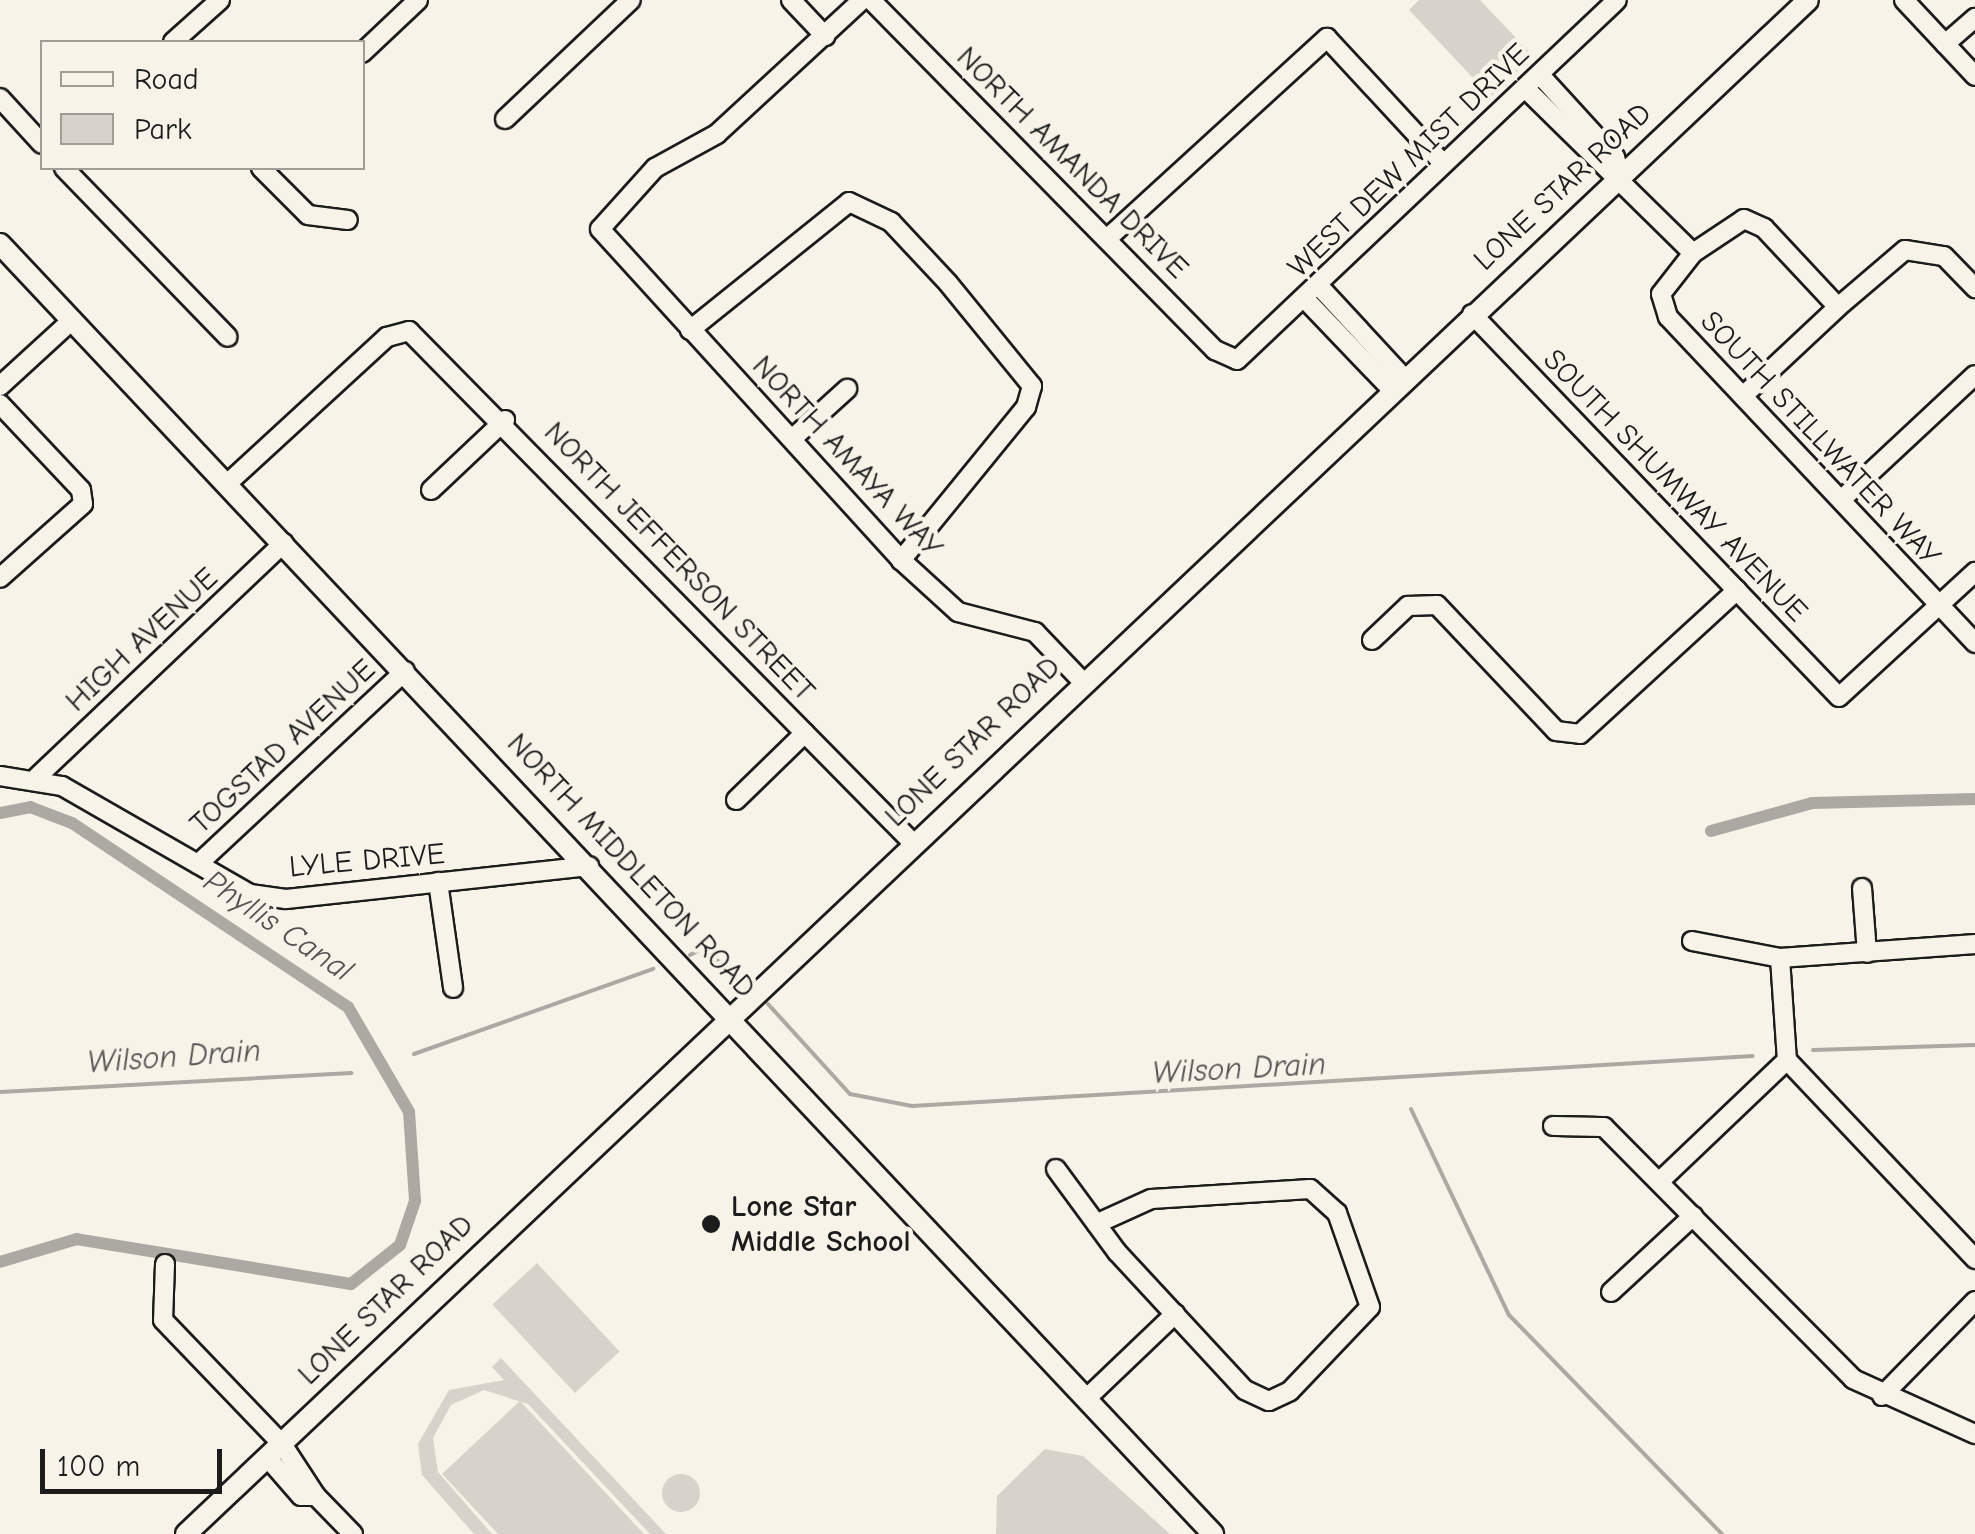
<!DOCTYPE html>
<html>
<head>
<meta charset="utf-8">
<style>
  body { margin:0 }
  #map { position:relative; width:1975px; height:1534px; overflow:hidden; background:#f7f3e8; font-family:"Comic Neue",sans-serif }
  div>[style] { position:absolute }
  [style*='--x'] { left:calc(var(--x)*1px); top:calc(var(--y)*1px); width:calc(var(--w)*1px); rotate:calc(var(--a)*1deg) }
  .green>* { inset:0; background:#d7d3cb; transform-origin:0 0 }
  .round { border-radius:50% }
  .stream>* { height:4px; margin:-2px; padding:0 2px; transform-origin:2px; border-radius:2px; background:#aca9a2 }
  .canal>* { height:12px; margin:-6px; padding:0 6px; transform-origin:6px; border-radius:6px; background:#aca9a2 }
  .roads { filter:drop-shadow(2px 0 #1c1c1c) drop-shadow(-2px 0 #1c1c1c) drop-shadow(0 2px #1c1c1c) drop-shadow(0 -2px #1c1c1c) }
  .minor>* { height:18px; margin:-9px; padding:0 9px; transform-origin:9px; border-radius:9px; background:#f7f3e8 }
  .major>* { height:20px; margin:-10px; padding:0 10px; transform-origin:10px; border-radius:10px; background:#f7f3e8 }
  .dots>* { width:28px; height:28px; translate:-50% -50%; box-sizing:border-box; border:5px solid #f7f3e8; border-radius:50% }
  span { translate:-50% -50%; white-space:nowrap; text-align:center; line-height:1.15; -webkit-text-stroke:9px #f7f3e8; paint-order:stroke }
  .street-label { font-size:30px; color:#1c1c1c }
  .poi-label { font-size:30px; color:#1c1c1c; font-weight:700 }
  .left { translate:0 -50%; text-align:left }
  .water-label { font-size:32px; color:#565452; font-style:italic }
  .legend { position:absolute; left:40px; top:40px; width:325px; height:130px; box-sizing:border-box; background:#f7f3e8; border:2px solid #9f9d96; margin:0; padding:12px 18px; list-style:none; font-size:30px; color:#1c1c1c }
  .legend li { display:flex; align-items:center; gap:20px; height:50px }
  .legend b { width:50px; border:2px solid #9f9d96 }
  .scale { position:absolute; left:40px; top:1449px; width:182px; height:45px; box-sizing:border-box; border:5px solid #1c1c1c; border-top:0; padding-left:12px; font-size:30px; line-height:35px; white-space:nowrap; color:#1c1c1c; -webkit-text-stroke:8px #f7f3e8; paint-order:stroke }
</style>
</head>
<body>
<div id="map">
  <div class="green">
    <i style="clip-path:polygon(1419px 0,1480px 0,1533px 56px,1491px 97px,1409px 10px)"></i>
    <i style="left:537px;top:1263px;width:121px;height:61px;rotate:47deg"></i>
    <i style="clip-path:polygon(501px 1358px,666px 1534px,667px 1534px,650px 1534px,528px 1404px,484px 1390px,451px 1405px,433px 1438px,438px 1472px,492px 1534px,474px 1534px,422px 1475px,418px 1444px,449px 1390px,504px 1380px,492px 1367px)"></i>
    <i style="clip-path:polygon(520px 1401px,644px 1534px,498px 1534px,442px 1474px)"></i>
    <i style="clip-path:polygon(1045px 1449px,1083px 1456px,1170px 1534px,996px 1534px,997px 1496px)"></i>
    <i class="round" style="left:662px;top:1474px;width:38px;height:38px"></i>
  </div>
  <div class="stream">
    <i style="--x:690;--y:955;--w:15;--a:-28"></i>
    <i style="--x:703;--y:948;--w:49;--a:40.9"></i>
    <i style="--x:768;--y:1004;--w:122;--a:47.7"></i>
    <i style="--x:850;--y:1094;--w:63;--a:11"></i>
    <i style="--x:912;--y:1106;--w:842;--a:-3.4"></i>
    <i style="--x:1813;--y:1050;--w:162;--a:-1.8"></i>
    <i style="--x:414;--y:1054;--w:254;--a:-19.6"></i>
    <i style="--x:0;--y:1092;--w:352;--a:-3.1"></i>
    <i style="--x:1411;--y:1109;--w:228;--a:64.6"></i>
    <i style="--x:1509;--y:1315;--w:305;--a:45.8"></i>
  </div>
  <div class="canal">
    <i style="--x:0;--y:813;--w:31;--a:-11"></i>
    <i style="--x:30;--y:807;--w:45;--a:20.9"></i>
    <i style="--x:72;--y:823;--w:332;--a:33.7"></i>
    <i style="--x:348;--y:1007;--w:121;--a:59.8"></i>
    <i style="--x:409;--y:1112;--w:89;--a:86.1"></i>
    <i style="--x:415;--y:1201;--w:46;--a:108.8"></i>
    <i style="--x:400;--y:1245;--w:63;--a:141.5"></i>
    <i style="--x:351;--y:1284;--w:278;--a:-170.7"></i>
    <i style="--x:77;--y:1239;--w:80;--a:163.4"></i>
    <i style="--x:1711;--y:831;--w:105;--a:-15.5"></i>
    <i style="--x:1812;--y:803;--w:163;--a:-1.4"></i>
  </div>
  <div class="roads">
    <div class="minor">
      <i style="--x:791;--y:0;--w:50;--a:46.6"></i>
      <i style="--x:862;--y:0;--w:197;--a:137.3"></i>
      <i style="--x:717;--y:134;--w:71;--a:151.3"></i>
      <i style="--x:655;--y:168;--w:82;--a:132"></i>
      <i style="--x:600;--y:229;--w:447;--a:47.7"></i>
      <i style="--x:901;--y:560;--w:77;--a:42.4"></i>
      <i style="--x:958;--y:612;--w:80;--a:14.6"></i>
      <i style="--x:1035;--y:632;--w:66;--a:46.2"></i>
      <i style="--x:871;--y:0;--w:491;--a:45.5"></i>
      <i style="--x:1215;--y:350;--w:24;--a:24"></i>
      <i style="--x:1237;--y:360;--w:523;--a:-43.45"></i>
      <i style="--x:1904;--y:0;--w:104;--a:46.9"></i>
      <i style="--x:173;--y:42;--w:63;--a:-41.8"></i>
      <i style="--x:1945;--y:44;--w:40;--a:-41"></i>
      <i style="--x:362;--y:53;--w:77;--a:-43.4"></i>
      <i style="--x:1540;--y:75;--w:111;--a:47.6"></i>
      <i style="--x:1615;--y:157;--w:20;--a:75"></i>
      <i style="--x:1525;--y:88;--w:235;--a:44.5"></i>
      <i style="--x:1693;--y:253;--w:52;--a:128"></i>
      <i style="--x:1661;--y:294;--w:24;--a:73"></i>
      <i style="--x:1668;--y:317;--w:448;--a:46.7"></i>
      <i style="--x:0;--y:98;--w:62;--a:47.6"></i>
      <i style="--x:505;--y:119;--w:173;--a:-43.4"></i>
      <i style="--x:64;--y:168;--w:235;--a:45.9"></i>
      <i style="--x:261;--y:168;--w:66;--a:45"></i>
      <i style="--x:308;--y:215;--w:40;--a:7.1"></i>
      <i style="--x:1110;--y:236;--w:294;--a:-42.4"></i>
      <i style="--x:1327;--y:38;--w:169;--a:47.2"></i>
      <i style="--x:1693;--y:253;--w:61;--a:-33.7"></i>
      <i style="--x:1744;--y:219;--w:22;--a:24"></i>
      <i style="--x:1764;--y:228;--w:108;--a:46.9"></i>
      <i style="--x:1838;--y:307;--w:88;--a:-40.4"></i>
      <i style="--x:1905;--y:250;--w:39;--a:9"></i>
      <i style="--x:1944;--y:256;--w:45;--a:45.9"></i>
      <i style="--x:1319;--y:286;--w:124;--a:47.3"></i>
      <i style="--x:1305;--y:299;--w:124;--a:46.3"></i>
      <i style="--x:1472;--y:314;--w:530;--a:46.22"></i>
      <i style="--x:1839;--y:697;--w:185;--a:-42.6"></i>
      <i style="--x:690;--y:330;--w:204;--a:-38.8"></i>
      <i style="--x:849;--y:202;--w:47;--a:25.5"></i>
      <i style="--x:891;--y:222;--w:83;--a:46.9"></i>
      <i style="--x:948;--y:283;--w:133;--a:50.8"></i>
      <i style="--x:1032;--y:386;--w:22;--a:106"></i>
      <i style="--x:1026;--y:407;--w:198;--a:129.2"></i>
      <i style="--x:0;--y:386;--w:98;--a:-42.5"></i>
      <i style="--x:1743;--y:396;--w:130;--a:-43.1"></i>
      <i style="--x:0;--y:404;--w:118;--a:46.7"></i>
      <i style="--x:81;--y:490;--w:14;--a:82"></i>
      <i style="--x:83;--y:504;--w:111;--a:138.3"></i>
      <i style="--x:794;--y:437;--w:72;--a:-42.2"></i>
      <i style="--x:228;--y:483;--w:216;--a:-42.6"></i>
      <i style="--x:387;--y:337;--w:23;--a:-15"></i>
      <i style="--x:409;--y:331;--w:717;--a:45.45"></i>
      <i style="--x:431;--y:490;--w:102;--a:-43.4"></i>
      <i style="--x:1841;--y:500;--w:183;--a:-43"></i>
      <i style="--x:1372;--y:640;--w:50;--a:-43.4"></i>
      <i style="--x:1408;--y:606;--w:29;--a:-2"></i>
      <i style="--x:1437;--y:605;--w:173;--a:46.6"></i>
      <i style="--x:1556;--y:731;--w:24;--a:7"></i>
      <i style="--x:1580;--y:734;--w:213;--a:-42.5"></i>
      <i style="--x:0;--y:776;--w:63;--a:9.2"></i>
      <i style="--x:62;--y:786;--w:217;--a:29.9"></i>
      <i style="--x:250;--y:894;--w:36;--a:8"></i>
      <i style="--x:286;--y:899;--w:305;--a:-6.2"></i>
      <i style="--x:37;--y:777;--w:340;--a:-43.5"></i>
      <i style="--x:736;--y:800;--w:96;--a:-44.2"></i>
      <i style="--x:198;--y:864;--w:283;--a:-43"></i>
      <i style="--x:438;--y:882;--w:107;--a:81.9"></i>
      <i style="--x:1862;--y:888;--w:65;--a:85.6"></i>
      <i style="--x:1692;--y:941;--w:90;--a:10.9"></i>
      <i style="--x:1780;--y:958;--w:196;--a:-4.1"></i>
      <i style="--x:1780;--y:958;--w:102;--a:86.1"></i>
      <i style="--x:1787;--y:1060;--w:274;--a:46.6"></i>
      <i style="--x:1553;--y:1126;--w:51;--a:1.1"></i>
      <i style="--x:1604;--y:1127;--w:354;--a:45.3"></i>
      <i style="--x:1853;--y:1379;--w:134;--a:24.3"></i>
      <i style="--x:1056;--y:1169;--w:103;--a:53.7"></i>
      <i style="--x:1117;--y:1252;--w:188;--a:47.2"></i>
      <i style="--x:1245;--y:1390;--w:26;--a:25"></i>
      <i style="--x:1269;--y:1401;--w:23;--a:-25"></i>
      <i style="--x:1290;--y:1391;--w:116;--a:-46.4"></i>
      <i style="--x:1370;--y:1307;--w:100;--a:-109.3"></i>
      <i style="--x:1337;--y:1213;--w:36;--a:-138"></i>
      <i style="--x:1310;--y:1189;--w:159;--a:176.4"></i>
      <i style="--x:1151;--y:1199;--w:60;--a:155.6"></i>
      <i style="--x:1660;--y:1181;--w:175;--a:-43.6"></i>
      <i style="--x:165;--y:1264;--w:56;--a:92"></i>
      <i style="--x:163;--y:1320;--w:172;--a:46.2"></i>
      <i style="--x:282;--y:1444;--w:62;--a:56.8"></i>
      <i style="--x:316;--y:1496;--w:15;--a:180"></i>
      <i style="--x:301;--y:1496;--w:52;--a:-131.1"></i>
      <i style="--x:1611;--y:1292;--w:112;--a:-42.8"></i>
      <i style="--x:1882;--y:1396;--w:133;--a:-45.6"></i>
      <i style="--x:1087;--y:1398;--w:122;--a:-43.7"></i>
      <i style="--x:316;--y:1496;--w:53;--a:45.8"></i>
    </div>
    <div class="major">
      <i style="--x:0;--y:244;--w:1771;--a:46.76"></i>
      <i style="--x:186;--y:1534;--w:2232;--a:-43.4"></i>
    </div>
  </div>
  <div class="dots">
    <i style="left:711px;top:1224px;background:#1c1c1c"></i>
  </div>
  <div class="street-label">
    <span style="left:1409px;top:161px;rotate:-44deg">WEST DEW MIST DRIVE</span>
    <span style="left:1072px;top:163px;rotate:45deg">NORTH AMANDA DRIVE</span>
    <span style="left:1563px;top:187px;rotate:-43deg">LONE STAR ROAD</span>
    <span style="left:1820px;top:439px;rotate:47deg">SOUTH STILLWATER WAY</span>
    <span style="left:847px;top:457px;rotate:47deg">NORTH AMAYA WAY</span>
    <span style="left:1675px;top:486px;rotate:46deg">SOUTH SHUMWAY AVENUE</span>
    <span style="left:679px;top:562px;rotate:46deg">NORTH JEFFERSON STREET</span>
    <span style="left:142px;top:640px;rotate:-43deg">HIGH AVENUE</span>
    <span style="left:973px;top:742px;rotate:-44deg">LONE STAR ROAD</span>
    <span style="left:283px;top:747px;rotate:-43deg">TOGSTAD AVENUE</span>
    <span style="left:367px;top:861px;rotate:-5deg">LYLE DRIVE</span>
    <span style="left:631px;top:866px;rotate:47deg">NORTH MIDDLETON ROAD</span>
    <span style="left:386px;top:1300px;rotate:-44deg">LONE STAR ROAD</span>
  </div>
  <div class="poi-label">
    <span class="left" style="left:731px;top:1224px">Lone Star<br>Middle School</span>
  </div>
  <div class="water-label">
    <span style="left:278px;top:926px;rotate:34deg">Phyllis Canal</span>
    <span style="left:174px;top:1057px;rotate:-4deg">Wilson Drain</span>
    <span style="left:1239px;top:1069px;rotate:-3deg">Wilson Drain</span>
  </div>
  <ul class="legend">
  <li><b style="height:12px;background:#f7f3e8"></b>Road</li>
  <li><b style="height:28px;background:#d7d3cb"></b>Park</li>
  </ul>
  <div class="scale">100 m</div>
</div>
</body>
</html>
